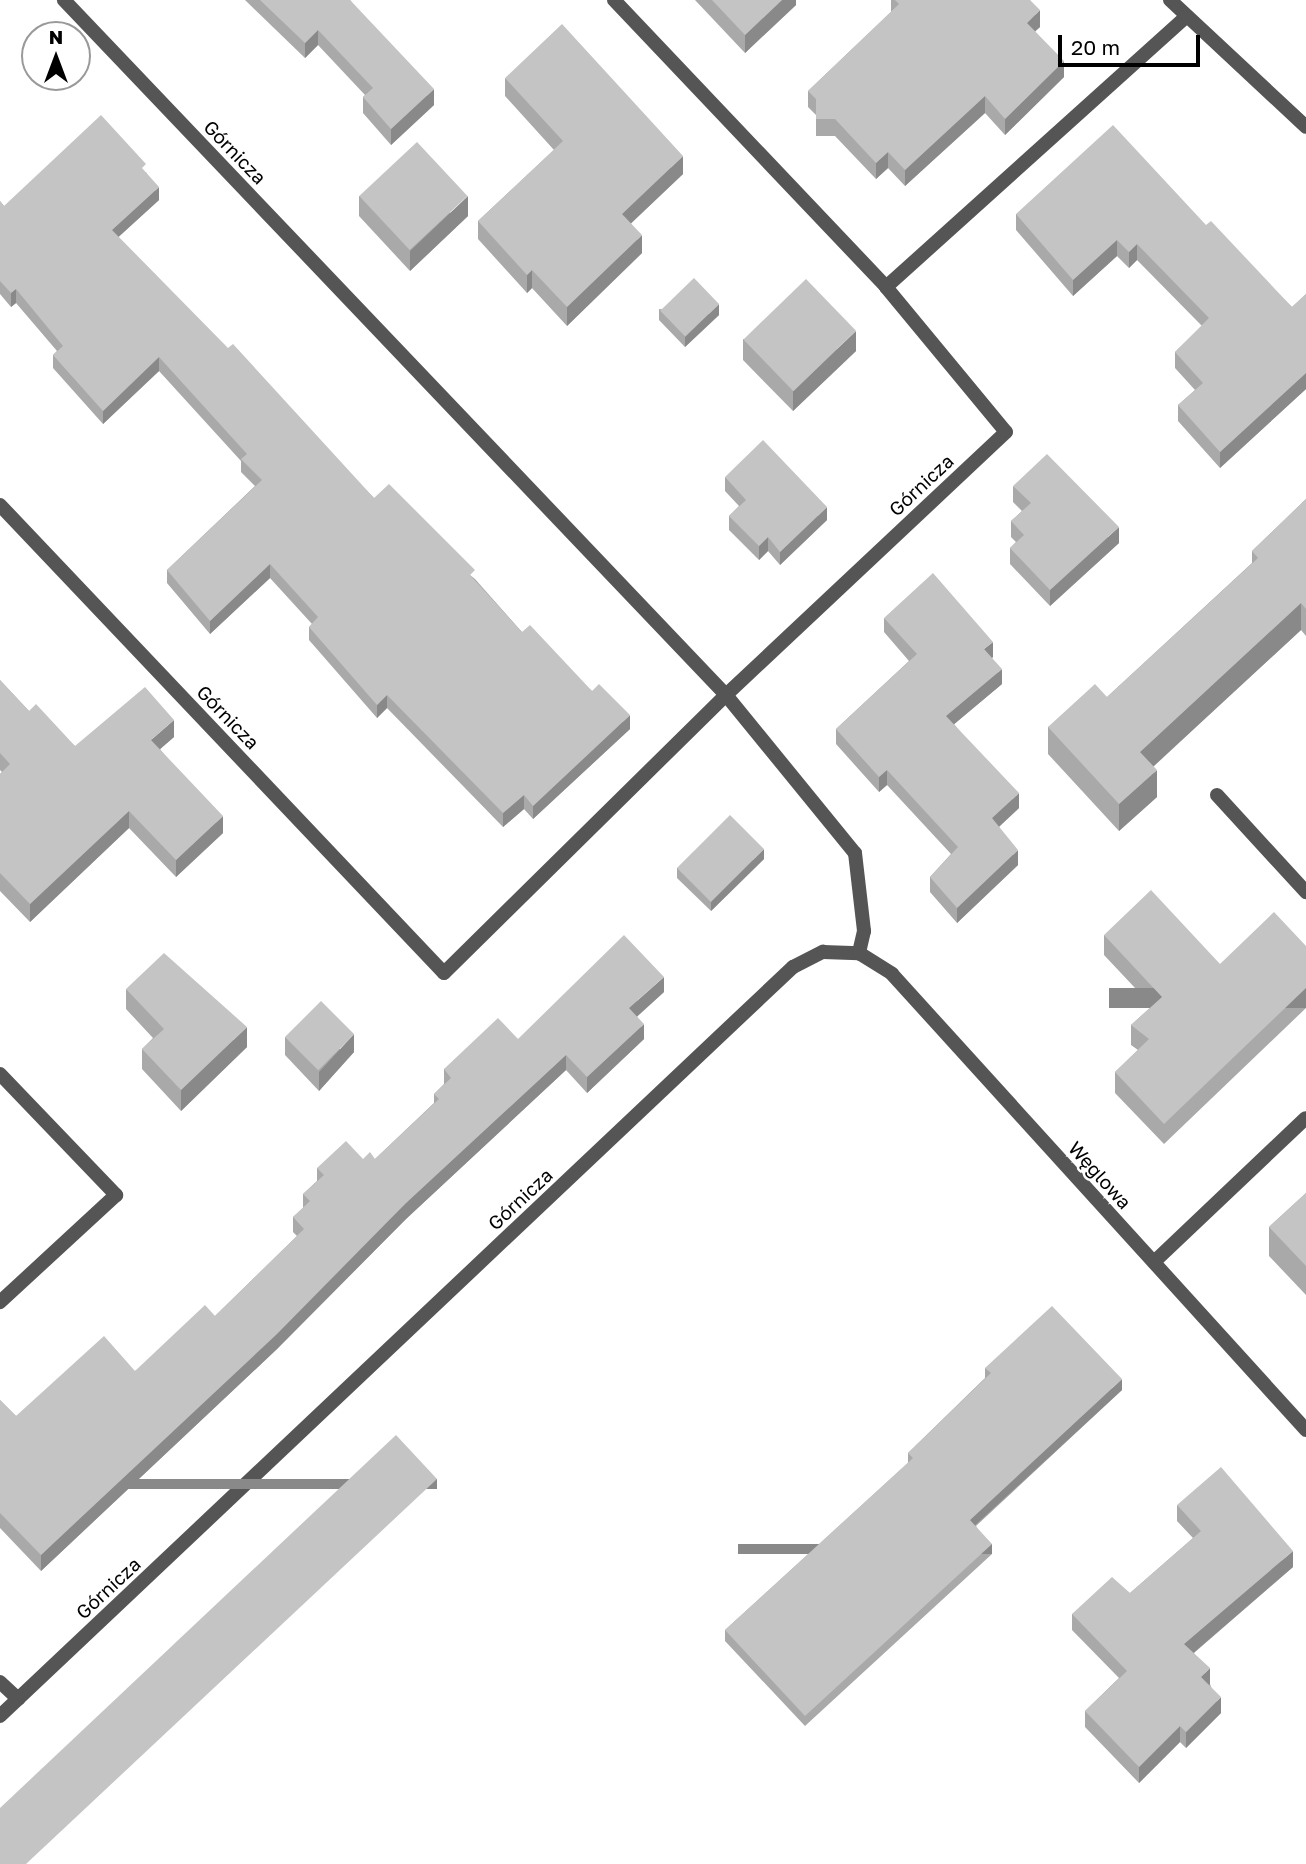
<!DOCTYPE html>
<html>
<head>
<meta charset="utf-8">
<style>
  body { margin:0 }
  #map { position:relative; width:1306px; height:1864px; overflow:hidden; background:#fff; font-family:"Golos Text",sans-serif }
  div>[style] { position:absolute }
  [style*='--x'] { left:calc(var(--x)*1px); top:calc(var(--y)*1px); width:calc(var(--w)*1px); rotate:calc(var(--a)*1deg) }
  .service>* { height:14px; margin:-7px; padding:0 7px; transform-origin:7px; border-radius:7px; background:#555 }
  .minor>* { height:14px; margin:-7px; padding:0 7px; transform-origin:7px; border-radius:7px; background:#555 }
  .wall>* { inset:0; background:#a9a9a9 }
  .shaded-wall>* { inset:0; background:#898989; transform-origin:0 0 }
  .building>* { inset:0; background:#c4c4c4; transform-origin:0 0 }
  span { translate:-50% -50%; white-space:nowrap; text-align:center; line-height:1.15; -webkit-text-stroke:5px #fff; paint-order:stroke }
  .street-label { font-size:19px; color:#000 }
  .north { position:absolute; left:21px; top:21px; width:70px; height:70px; box-sizing:border-box; background:#fff; border:2px solid #999; border-radius:50%; rotate:0deg; font-size:19px; font-weight:700; line-height:28px; text-align:center; color:#000 }
  .north::after { content:''; display:block; margin:auto; width:24px; height:32px; background:#000; clip-path:polygon(50% 0,100% 100%,50% 72%,0 100%) }
  .scale { position:absolute; left:1058px; top:35px; width:142px; height:32px; box-sizing:border-box; border:4px solid #000; border-top:0; padding-left:9px; font-size:21px; line-height:24px; white-space:nowrap; color:#000; -webkit-text-stroke:5px #fff; paint-order:stroke }
</style>
</head>
<body>
<div id="map">
  <div class="service">
    <i style="--x:1217;--y:795;--w:132;--a:47.5"></i>
  </div>
  <div class="minor">
    <i style="--x:614;--y:0;--w:395;--a:46.5"></i>
    <i style="--x:886;--y:287;--w:188;--a:50.4"></i>
    <i style="--x:1006;--y:432;--w:384;--a:136.8"></i>
    <i style="--x:726;--y:695;--w:204;--a:50.8"></i>
    <i style="--x:855;--y:853;--w:79;--a:83.4"></i>
    <i style="--x:864;--y:931;--w:23;--a:103"></i>
    <i style="--x:1170;--y:0;--w:186;--a:43"></i>
    <i style="--x:886;--y:287;--w:404;--a:-42"></i>
    <i style="--x:0;--y:505;--w:645;--a:46.51"></i>
    <i style="--x:444;--y:973;--w:396;--a:-44.6"></i>
    <i style="--x:726;--y:695;--w:960;--a:-133.61"></i>
    <i style="--x:0;--y:1074;--w:168;--a:46.2"></i>
    <i style="--x:116;--y:1195;--w:158;--a:137.3"></i>
    <i style="--x:1154;--y:1262;--w:209;--a:-43.5"></i>
    <i style="--x:0;--y:1682;--w:25;--a:43"></i>
    <i style="--x:0;--y:1716;--w:1091;--a:-43.37"></i>
    <i style="--x:793;--y:967;--w:34;--a:-27"></i>
    <i style="--x:823;--y:952;--w:36;--a:2"></i>
    <i style="--x:859;--y:953;--w:39;--a:32"></i>
    <i style="--x:892;--y:974;--w:616;--a:47.76"></i>
  </div>
  <div class="wall">
    <i style="clip-path:polygon(245px 0,350px 0,434px 105px,391px 145px,363px 113px,363px 97px,365px 95px,318px 45px,305px 58px)"></i>
    <i style="clip-path:polygon(695px 0,796px 0,796px 5px,745px 53px)"></i>
    <i style="clip-path:polygon(891px 0,1030px 0,1040px 27px,1035px 31px,1064px 77px,1005px 135px,985px 113px,905px 186px,888px 168px,876px 179px,835px 136px,816px 136px,816px 115px,808px 107px,808px 91px,891px 12px)"></i>
    <i style="clip-path:polygon(505px 78px,683px 174px,631px 223px,642px 253px,567px 326px,532px 288px,527px 293px,478px 239px,478px 221px,554px 150px,505px 96px)"></i>
    <i style="clip-path:polygon(146px 172px,159px 200px,118px 237px,374px 498px,475px 579px,522px 632px,592px 691px,630px 729px,533px 819px,524px 809px,503px 827px,387px 708px,377px 718px,309px 640px,309px 627px,312px 624px,270px 578px,210px 634px,167px 583px,167px 570px,255px 486px,241px 472px,241px 461px,159px 371px,103px 424px,53px 368px,53px 355px,57px 351px,16px 303px,11px 307px,0 294px,0 201px,4px 206px)"></i>
    <i style="clip-path:polygon(359px 196px,468px 216px,410px 271px,359px 216px)"></i>
    <i style="clip-path:polygon(1016px 214px,1206px 225px,1292px 307px,1306px 294px,1306px 389px,1220px 468px,1178px 421px,1178px 405px,1195px 390px,1175px 368px,1175px 352px,1202px 326px,1137px 260px,1129px 268px,1117px 256px,1073px 296px,1016px 230px)"></i>
    <i style="clip-path:polygon(659px 309px,719px 315px,685px 347px,659px 320px)"></i>
    <i style="clip-path:polygon(743px 339px,856px 351px,793px 411px,743px 360px)"></i>
    <i style="clip-path:polygon(725px 477px,827px 520px,780px 565px,768px 551px,759px 560px,729px 530px,729px 516px,739px 506px,725px 491px)"></i>
    <i style="clip-path:polygon(1013px 486px,1119px 543px,1050px 606px,1010px 564px,1010px 548px,1016px 542px,1011px 537px,1011px 521px,1022px 511px,1013px 502px)"></i>
    <i style="clip-path:polygon(1306px 499px,1306px 636px,1301px 630px,1153px 766px,1157px 797px,1119px 831px,1048px 754px,1048px 727px,1107px 697px,1252px 563px,1252px 551px)"></i>
    <i style="clip-path:polygon(884px 618px,993px 657px,992px 658px,1002px 684px,954px 724px,1019px 808px,999px 827px,1018px 865px,957px 923px,930px 892px,930px 877px,951px 854px,887px 785px,879px 792px,836px 744px,836px 729px,909px 661px,884px 632px)"></i>
    <i style="clip-path:polygon(0 680px,29px 711px,75px 746px,174px 737px,160px 749px,223px 833px,176px 877px,129px 828px,30px 922px,0 891px,0 774px,2px 772px,0 770px)"></i>
    <i style="clip-path:polygon(764px 859px,711px 911px,677px 878px,677px 868px)"></i>
    <i style="clip-path:polygon(1104px 935px,1220px 964px,1306px 946px,1306px 1008px,1164px 1144px,1115px 1093px,1115px 1072px,1138px 1050px,1131px 1045px,1131px 1025px,1152px 1006px,1104px 955px)"></i>
    <i style="clip-path:polygon(126px 989px,247px 1047px,181px 1111px,142px 1069px,142px 1049px,153px 1038px,126px 1009px)"></i>
    <i style="clip-path:polygon(664px 992px,637px 1016px,644px 1039px,587px 1093px,566px 1070px,406px 1219px,277px 1349px,41px 1571px,0 1528px,0 1400px,16px 1416px,135px 1371px,215px 1316px,297px 1236px,293px 1232px,293px 1217px,303px 1208px,303px 1194px,317px 1181px,317px 1168px,363px 1159px,375px 1159px,434px 1103px,434px 1094px,444px 1084px,444px 1069px,518px 1039px)"></i>
    <i style="clip-path:polygon(285px 1037px,354px 1052px,319px 1091px,285px 1055px)"></i>
    <i style="clip-path:polygon(1306px 1193px,1306px 1295px,1269px 1256px,1269px 1227px)"></i>
    <i style="clip-path:polygon(985px 1368px,1122px 1390px,976px 1526px,992px 1554px,805px 1726px,725px 1641px,725px 1630px,908px 1463px,908px 1453px,985px 1378px)"></i>
    <i style="clip-path:polygon(1177px 1505px,1293px 1567px,1194px 1653px,1210px 1684px,1221px 1713px,1186px 1748px,1180px 1742px,1139px 1783px,1085px 1727px,1085px 1711px,1119px 1678px,1072px 1630px,1072px 1614px,1130px 1593px,1193px 1538px,1177px 1521px)"></i>
  </div>
  <div class="shaded-wall">
    <i style="clip-path:polygon(782px 0,796px 0,796px 5px,745px 53px,745px 35px)"></i>
    <i style="clip-path:polygon(1040px 10px,1040px 27px,1027px 39px,1027px 23px)"></i>
    <i style="clip-path:polygon(318px 30px,318px 45px,305px 58px,305px 43px)"></i>
    <i style="clip-path:polygon(1064px 61px,1064px 77px,1005px 135px,1005px 119px)"></i>
    <i style="clip-path:polygon(434px 89px,434px 105px,391px 145px,391px 129px)"></i>
    <i style="clip-path:polygon(985px 96px,985px 113px,905px 186px,905px 170px)"></i>
    <i style="clip-path:polygon(888px 152px,888px 168px,876px 179px,876px 163px)"></i>
    <i style="clip-path:polygon(683px 156px,683px 174px,622px 232px,622px 214px)"></i>
    <i style="clip-path:polygon(159px 187px,159px 200px,112px 243px,112px 230px)"></i>
    <i style="clip-path:polygon(468px 196px,468px 216px,410px 271px,410px 251px)"></i>
    <i style="clip-path:polygon(642px 235px,642px 253px,567px 326px,567px 307px)"></i>
    <i style="clip-path:polygon(1117px 240px,1117px 256px,1073px 296px,1073px 280px)"></i>
    <i style="clip-path:polygon(1137px 244px,1137px 260px,1129px 268px,1129px 252px)"></i>
    <i style="clip-path:polygon(532px 270px,532px 288px,527px 293px,527px 275px)"></i>
    <i style="clip-path:polygon(16px 289px,16px 303px,11px 307px,11px 293px)"></i>
    <i style="clip-path:polygon(719px 304px,719px 315px,685px 347px,685px 337px)"></i>
    <i style="clip-path:polygon(856px 331px,856px 351px,793px 411px,793px 391px)"></i>
    <i style="clip-path:polygon(159px 357px,159px 371px,103px 424px,103px 411px)"></i>
    <i style="clip-path:polygon(1306px 373px,1306px 389px,1220px 468px,1220px 452px)"></i>
    <i style="clip-path:polygon(827px 507px,827px 520px,780px 565px,780px 552px)"></i>
    <i style="clip-path:polygon(1119px 527px,1119px 543px,1050px 606px,1050px 590px)"></i>
    <i style="clip-path:polygon(768px 537px,768px 551px,759px 560px,759px 546px)"></i>
    <i style="clip-path:polygon(270px 564px,270px 578px,210px 634px,210px 621px)"></i>
    <i style="clip-path:polygon(1301px 603px,1301px 630px,1140px 779px,1140px 752px)"></i>
    <i style="clip-path:polygon(993px 642px,993px 657px,984px 664px,984px 649px)"></i>
    <i style="clip-path:polygon(1002px 669px,1002px 684px,946px 731px,946px 716px)"></i>
    <i style="clip-path:polygon(387px 695px,387px 708px,377px 718px,377px 705px)"></i>
    <i style="clip-path:polygon(630px 715px,630px 729px,533px 819px,533px 806px)"></i>
    <i style="clip-path:polygon(174px 720px,174px 737px,151px 757px,151px 740px)"></i>
    <i style="clip-path:polygon(887px 770px,887px 785px,879px 792px,879px 777px)"></i>
    <i style="clip-path:polygon(1157px 770px,1157px 797px,1119px 831px,1119px 804px)"></i>
    <i style="clip-path:polygon(1019px 793px,1019px 808px,992px 833px,992px 818px)"></i>
    <i style="clip-path:polygon(524px 795px,524px 809px,503px 827px,503px 813px)"></i>
    <i style="clip-path:polygon(129px 811px,129px 828px,30px 922px,30px 904px)"></i>
    <i style="clip-path:polygon(223px 816px,223px 833px,176px 877px,176px 860px)"></i>
    <i style="clip-path:polygon(764px 849px,764px 859px,711px 911px,711px 901px)"></i>
    <i style="clip-path:polygon(1018px 850px,1018px 865px,957px 923px,957px 908px)"></i>
    <i style="clip-path:polygon(664px 977px,664px 992px,629px 1024px,629px 1008px)"></i>
    <i style="left:1306px;top:988px;width:20px;height:197px;rotate:90deg"></i>
    <i style="clip-path:polygon(644px 1024px,644px 1039px,587px 1093px,587px 1077px)"></i>
    <i style="clip-path:polygon(247px 1027px,247px 1047px,181px 1111px,181px 1090px)"></i>
    <i style="clip-path:polygon(354px 1034px,354px 1052px,319px 1091px,319px 1072px)"></i>
    <i style="clip-path:polygon(566px 1055px,566px 1070px,406px 1219px,277px 1349px,41px 1571px,41px 1555px,406px 1203px)"></i>
    <i style="clip-path:polygon(1122px 1379px,1122px 1390px,970px 1530px,970px 1520px)"></i>
    <i style="left:437px;top:1479px;width:10px;height:563px;rotate:90deg"></i>
    <i style="left:992px;top:1544px;width:10px;height:254px;rotate:90deg"></i>
    <i style="clip-path:polygon(1293px 1551px,1293px 1567px,1184px 1661px,1184px 1644px)"></i>
    <i style="clip-path:polygon(1210px 1668px,1210px 1684px,1201px 1693px,1201px 1677px)"></i>
    <i style="clip-path:polygon(1221px 1697px,1221px 1713px,1186px 1748px,1186px 1732px)"></i>
    <i style="clip-path:polygon(1180px 1726px,1180px 1742px,1139px 1783px,1139px 1767px)"></i>
  </div>
  <div class="building">
    <i style="clip-path:polygon(260px 0,350px 0,434px 89px,391px 129px,363px 97px,373px 88px,318px 30px,305px 43px)"></i>
    <i style="clip-path:polygon(712px 0,782px 0,745px 35px)"></i>
    <i style="clip-path:polygon(895px 0,1030px 0,1040px 10px,1027px 23px,1064px 61px,1005px 119px,985px 96px,905px 170px,888px 152px,876px 163px,835px 119px,816px 119px,816px 99px,808px 91px,899px 4px)"></i>
    <i style="clip-path:polygon(562px 24px,683px 156px,622px 214px,642px 235px,567px 307px,532px 270px,527px 275px,478px 221px,563px 141px,505px 78px)"></i>
    <i style="clip-path:polygon(101px 115px,146px 164px,142px 168px,159px 187px,112px 230px,228px 348px,233px 344px,374px 498px,389px 484px,475px 570px,470px 575px,522px 632px,530px 625px,592px 691px,599px 684px,630px 715px,533px 806px,524px 795px,503px 813px,387px 695px,377px 705px,309px 627px,318px 617px,270px 564px,210px 621px,167px 570px,262px 480px,241px 459px,247px 454px,159px 357px,103px 411px,53px 355px,63px 346px,16px 289px,11px 293px,0 281px,0 201px,4px 206px)"></i>
    <i style="clip-path:polygon(1113px 125px,1206px 225px,1211px 221px,1292px 307px,1306px 294px,1306px 373px,1220px 452px,1178px 405px,1203px 383px,1175px 352px,1209px 318px,1137px 244px,1129px 252px,1117px 240px,1073px 280px,1016px 214px)"></i>
    <i style="left:417px;top:142px;width:74px;height:79px;rotate:47deg"></i>
    <i style="left:694px;top:278px;width:36px;height:47px;rotate:46deg"></i>
    <i style="left:806px;top:279px;width:72px;height:87px;rotate:46deg"></i>
    <i style="clip-path:polygon(763px 440px,827px 507px,780px 552px,768px 537px,759px 546px,729px 516px,746px 500px,725px 477px)"></i>
    <i style="clip-path:polygon(1047px 454px,1119px 527px,1050px 590px,1010px 548px,1024px 535px,1011px 521px,1031px 503px,1013px 486px)"></i>
    <i style="clip-path:polygon(1306px 499px,1306px 609px,1301px 603px,1140px 752px,1157px 770px,1119px 804px,1048px 727px,1095px 684px,1107px 697px,1258px 558px,1252px 551px)"></i>
    <i style="clip-path:polygon(933px 573px,993px 642px,984px 649px,1002px 669px,946px 716px,1019px 793px,992px 818px,1018px 850px,957px 908px,930px 877px,958px 847px,887px 770px,879px 777px,836px 729px,917px 654px,884px 618px)"></i>
    <i style="clip-path:polygon(0 680px,29px 711px,36px 704px,75px 746px,145px 687px,174px 720px,151px 740px,223px 816px,176px 860px,129px 811px,30px 904px,0 873px,0 774px,10px 764px,0 753px)"></i>
    <i style="left:730px;top:815px;width:48px;height:75px;rotate:45deg"></i>
    <i style="clip-path:polygon(1151px 890px,1220px 964px,1274px 912px,1306px 946px,1306px 988px,1164px 1124px,1115px 1072px,1149px 1039px,1131px 1025px,1162px 997px,1104px 935px)"></i>
    <i style="clip-path:polygon(624px 935px,664px 977px,629px 1008px,644px 1024px,587px 1077px,566px 1055px,406px 1203px,277px 1334px,41px 1555px,0 1513px,0 1400px,16px 1416px,104px 1336px,135px 1371px,205px 1305px,215px 1316px,304px 1229px,293px 1217px,310px 1201px,303px 1194px,324px 1175px,317px 1168px,346px 1141px,363px 1159px,370px 1152px,375px 1159px,439px 1099px,434px 1094px,451px 1078px,444px 1069px,498px 1018px,518px 1039px)"></i>
    <i style="clip-path:polygon(164px 953px,247px 1027px,181px 1090px,142px 1049px,164px 1029px,126px 989px)"></i>
    <i style="left:321px;top:1001px;width:47px;height:51px;rotate:45deg"></i>
    <i style="clip-path:polygon(1306px 1193px,1306px 1266px,1269px 1227px)"></i>
    <i style="clip-path:polygon(1052px 1306px,1122px 1379px,970px 1520px,992px 1544px,805px 1716px,725px 1630px,913px 1458px,908px 1453px,991px 1373px,985px 1368px)"></i>
    <i style="clip-path:polygon(396px 1435px,437px 1479px,26px 1864px,0 1864px,0 1808px)"></i>
    <i style="clip-path:polygon(1221px 1467px,1293px 1551px,1184px 1644px,1210px 1668px,1201px 1677px,1221px 1697px,1186px 1732px,1180px 1726px,1139px 1767px,1085px 1711px,1127px 1671px,1072px 1614px,1112px 1577px,1130px 1593px,1201px 1531px,1177px 1505px)"></i>
  </div>
  <div class="street-label">
    <span style="left:235px;top:152px;rotate:46deg">Górnicza</span>
    <span style="left:921px;top:485px;rotate:-43deg">Górnicza</span>
    <span style="left:228px;top:717px;rotate:46deg">Górnicza</span>
    <span style="left:1100px;top:1175px;rotate:48deg">Węglowa</span>
    <span style="left:520px;top:1199px;rotate:-43deg">Górnicza</span>
    <span style="left:108px;top:1588px;rotate:-43deg">Górnicza</span>
  </div>
  <div class="north">N</div>
  <div class="scale">20 m</div>
</div>
</body>
</html>
